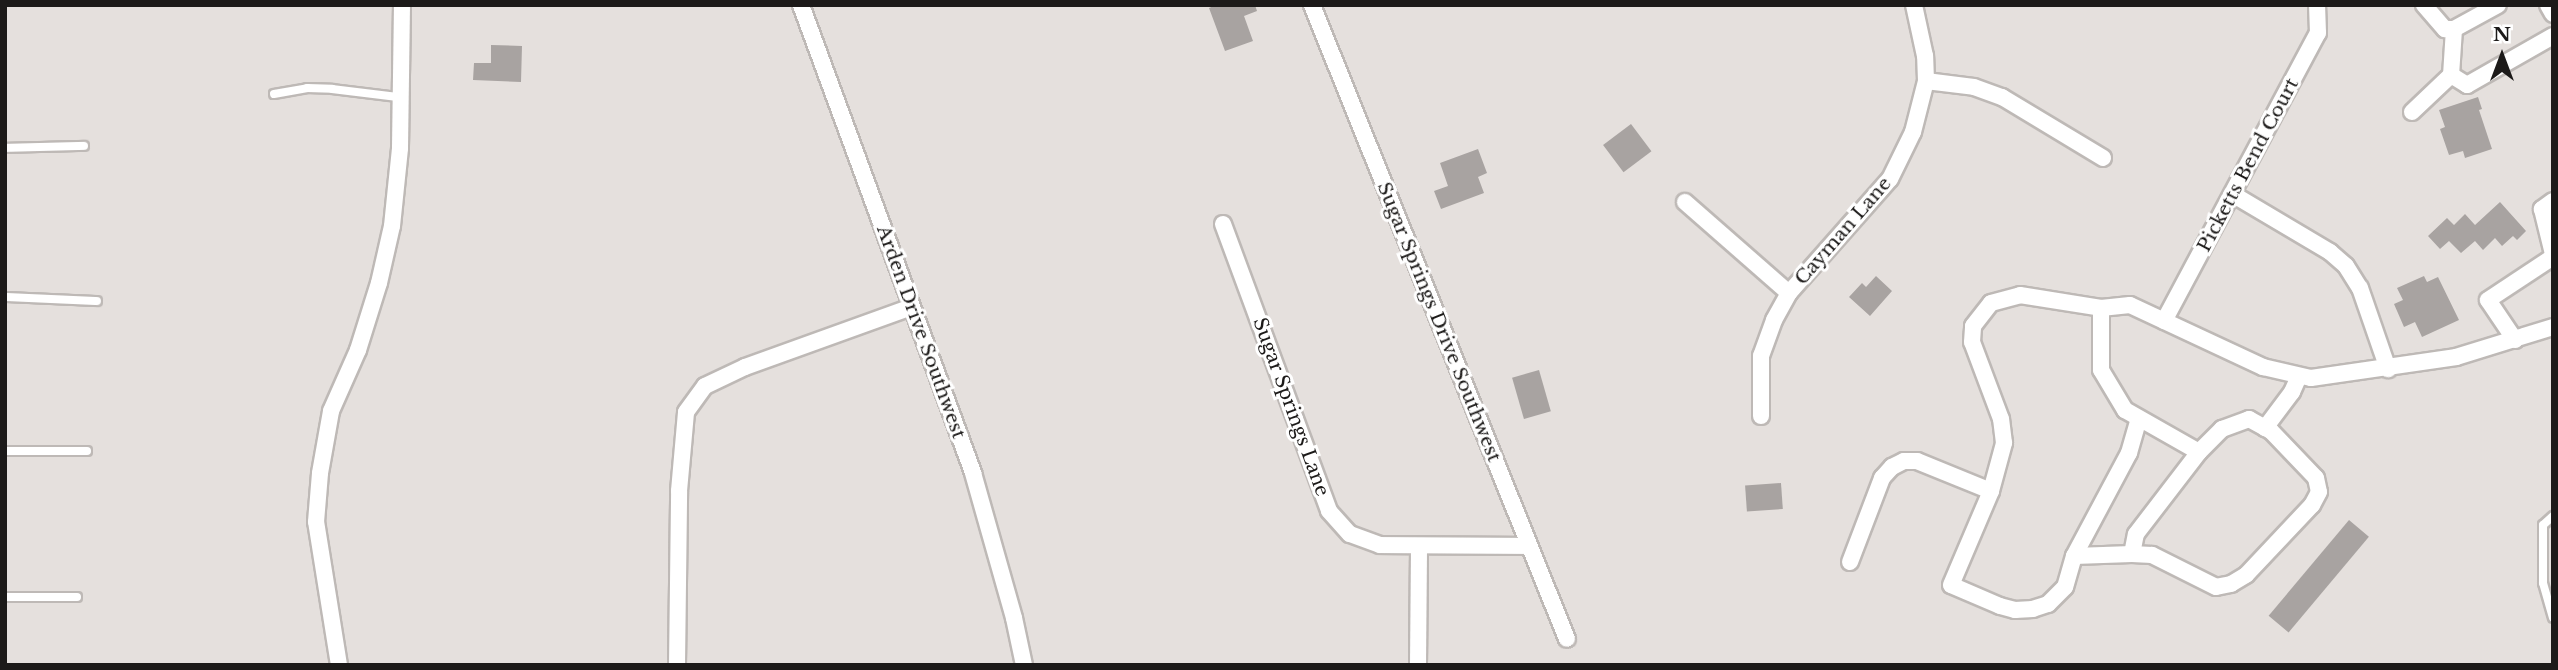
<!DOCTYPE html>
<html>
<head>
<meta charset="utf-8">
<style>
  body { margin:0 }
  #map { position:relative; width:2558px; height:670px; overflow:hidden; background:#e5e0dd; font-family:"Libre Baskerville",serif }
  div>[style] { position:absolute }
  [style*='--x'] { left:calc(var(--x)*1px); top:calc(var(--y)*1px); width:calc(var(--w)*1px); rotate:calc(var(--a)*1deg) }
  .building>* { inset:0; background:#a8a3a1; transform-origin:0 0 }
  .roads { filter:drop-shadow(2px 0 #beb9b6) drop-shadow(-2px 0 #beb9b6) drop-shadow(0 2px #beb9b6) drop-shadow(0 -2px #beb9b6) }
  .lane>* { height:8px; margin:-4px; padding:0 4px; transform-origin:4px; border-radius:4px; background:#fff }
  .street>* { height:16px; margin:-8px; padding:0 8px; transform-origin:8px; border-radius:8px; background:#fff }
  span { translate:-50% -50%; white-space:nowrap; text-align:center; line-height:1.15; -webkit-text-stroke:6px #fff; paint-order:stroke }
  .street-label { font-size:19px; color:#1c1a19 }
  .frame { position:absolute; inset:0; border:7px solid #1c1a19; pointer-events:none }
  .north { position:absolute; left:2467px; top:21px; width:70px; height:70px; -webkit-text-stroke:5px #fff; paint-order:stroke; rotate:0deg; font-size:19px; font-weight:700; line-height:28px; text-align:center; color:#1c1a19 }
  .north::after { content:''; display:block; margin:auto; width:24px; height:32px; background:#1c1a19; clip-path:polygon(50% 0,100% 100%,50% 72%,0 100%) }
</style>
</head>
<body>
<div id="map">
  <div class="building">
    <i style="clip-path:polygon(1216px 5px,1255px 5px,1257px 11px,1244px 16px,1253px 41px,1225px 51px,1209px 8px)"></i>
    <i style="clip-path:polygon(491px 45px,522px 46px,521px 82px,473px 80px,474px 63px,491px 63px)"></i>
    <i style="clip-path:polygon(2478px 97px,2482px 109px,2479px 110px,2492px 149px,2465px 158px,2463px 151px,2449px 155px,2440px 129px,2445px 127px,2439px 110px)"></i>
    <i style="left:1631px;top:124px;width:34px;height:35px;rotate:53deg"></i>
    <i style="clip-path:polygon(1478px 149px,1487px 173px,1478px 177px,1484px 193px,1441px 209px,1434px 191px,1448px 186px,1440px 163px)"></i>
    <i style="clip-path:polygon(2500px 202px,2526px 231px,2517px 240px,2513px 236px,2502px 246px,2495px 238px,2483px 250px,2475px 241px,2461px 253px,2449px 241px,2440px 249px,2428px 236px,2447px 218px,2454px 225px,2465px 214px,2475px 225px)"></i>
    <i style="clip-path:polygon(1876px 276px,1892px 291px,1870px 316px,1849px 297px,1862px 283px,1866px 287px)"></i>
    <i style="clip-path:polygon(2424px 276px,2427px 282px,2438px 277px,2459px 320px,2422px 337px,2415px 322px,2404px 327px,2394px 304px,2403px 300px,2397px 288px)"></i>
    <i style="left:1539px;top:370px;width:43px;height:28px;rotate:74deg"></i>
    <i style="left:1781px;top:483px;width:26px;height:36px;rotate:86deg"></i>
    <i style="left:2349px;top:520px;width:26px;height:125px;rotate:40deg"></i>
  </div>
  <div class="roads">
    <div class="lane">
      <i style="--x:274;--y:94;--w:34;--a:-10"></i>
      <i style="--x:307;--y:88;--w:25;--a:2"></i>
      <i style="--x:332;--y:89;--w:66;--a:6.9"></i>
      <i style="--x:5;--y:148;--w:79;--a:-1.5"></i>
      <i style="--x:5;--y:297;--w:92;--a:2.5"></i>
      <i style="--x:5;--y:451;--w:82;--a:0"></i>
      <i style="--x:2553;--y:516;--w:13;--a:138"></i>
      <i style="--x:2543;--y:525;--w:58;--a:90"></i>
      <i style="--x:2543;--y:583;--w:36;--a:74"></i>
      <i style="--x:5;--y:597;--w:72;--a:0"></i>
    </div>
    <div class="street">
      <i style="--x:801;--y:5;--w:499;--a:69.8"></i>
      <i style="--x:973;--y:473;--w:151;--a:74.2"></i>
      <i style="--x:1014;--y:618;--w:48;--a:78"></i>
      <i style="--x:1312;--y:5;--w:683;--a:68.09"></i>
      <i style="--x:2424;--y:5;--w:32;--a:49"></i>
      <i style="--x:2445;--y:29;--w:9;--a:0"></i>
      <i style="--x:2454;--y:29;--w:50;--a:-28.6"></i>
      <i style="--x:2548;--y:5;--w:10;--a:61"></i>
      <i style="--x:2454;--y:29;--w:46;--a:93.7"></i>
      <i style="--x:2451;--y:75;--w:19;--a:32"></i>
      <i style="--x:2467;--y:85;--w:99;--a:-29.7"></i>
      <i style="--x:1926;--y:81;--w:48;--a:7.1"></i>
      <i style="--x:1974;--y:87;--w:30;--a:20"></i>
      <i style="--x:2002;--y:97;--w:118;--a:31.1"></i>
      <i style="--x:2412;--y:112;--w:54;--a:-43.5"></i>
      <i style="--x:2234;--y:195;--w:112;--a:30.7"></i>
      <i style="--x:2330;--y:252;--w:21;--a:41"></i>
      <i style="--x:2346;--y:266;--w:26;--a:58"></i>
      <i style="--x:2360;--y:288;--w:86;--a:70.9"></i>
      <i style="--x:2553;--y:201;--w:14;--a:144"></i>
      <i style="--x:2542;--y:209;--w:46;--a:76.3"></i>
      <i style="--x:1685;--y:202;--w:138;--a:41.2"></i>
      <i style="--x:1223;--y:224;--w:306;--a:69.7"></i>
      <i style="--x:1329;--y:511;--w:31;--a:48"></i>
      <i style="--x:1350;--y:534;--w:32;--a:20"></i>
      <i style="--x:1380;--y:545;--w:149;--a:0.4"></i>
      <i style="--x:2101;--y:308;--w:62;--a:90"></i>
      <i style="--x:2101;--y:370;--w:47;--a:59"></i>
      <i style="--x:2125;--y:410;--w:85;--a:29.6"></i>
      <i style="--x:2199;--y:452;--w:33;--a:-45"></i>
      <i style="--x:2222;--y:429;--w:29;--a:-20"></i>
      <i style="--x:2249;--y:419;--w:25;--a:29"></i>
      <i style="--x:2271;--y:431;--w:65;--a:46.2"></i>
      <i style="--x:2316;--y:478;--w:14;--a:78"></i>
      <i style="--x:2319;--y:492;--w:15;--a:118"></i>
      <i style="--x:2312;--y:505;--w:96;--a:133.3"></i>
      <i style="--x:2246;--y:575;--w:17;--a:149"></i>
      <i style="--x:2231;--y:584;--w:15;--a:169"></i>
      <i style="--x:2216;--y:587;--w:72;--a:-153.4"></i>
      <i style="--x:2152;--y:555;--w:20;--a:-177"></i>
      <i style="--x:2132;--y:554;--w:58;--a:178"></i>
      <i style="--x:2074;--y:556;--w:32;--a:106"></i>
      <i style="--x:2065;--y:587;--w:24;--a:135"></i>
      <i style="--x:2048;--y:604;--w:16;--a:162"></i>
      <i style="--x:2033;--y:609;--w:18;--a:177"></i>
      <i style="--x:2015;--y:610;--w:16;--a:-165"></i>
      <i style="--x:2000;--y:606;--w:53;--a:-156.8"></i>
      <i style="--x:1951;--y:585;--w:102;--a:-66.9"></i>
      <i style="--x:1991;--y:491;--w:50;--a:-74.8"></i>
      <i style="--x:2004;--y:443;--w:24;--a:-97"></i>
      <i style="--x:2001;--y:419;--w:82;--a:-110.6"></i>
      <i style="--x:1972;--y:342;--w:16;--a:-86"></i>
      <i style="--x:1973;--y:326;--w:29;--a:-52"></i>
      <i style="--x:1991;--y:303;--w:30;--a:-15"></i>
      <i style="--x:2020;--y:295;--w:82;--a:9.1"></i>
      <i style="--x:2101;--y:308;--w:29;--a:-6"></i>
      <i style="--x:2130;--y:305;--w:147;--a:25"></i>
      <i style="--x:2263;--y:367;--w:49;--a:12.9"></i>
      <i style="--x:2311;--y:378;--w:147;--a:-8.2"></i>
      <i style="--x:2456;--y:357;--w:102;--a:-17.2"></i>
      <i style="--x:2164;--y:321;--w:327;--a:-61.9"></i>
      <i style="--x:2318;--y:33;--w:28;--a:-92"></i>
      <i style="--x:2515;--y:340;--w:48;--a:-124"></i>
      <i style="--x:2488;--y:300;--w:78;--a:-33.5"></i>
      <i style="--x:1761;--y:416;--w:60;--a:-90"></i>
      <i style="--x:1761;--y:356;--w:38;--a:-70"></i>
      <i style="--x:1774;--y:320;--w:31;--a:-61"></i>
      <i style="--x:1789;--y:293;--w:152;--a:-48.5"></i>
      <i style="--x:1890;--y:179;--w:52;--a:-63.9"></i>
      <i style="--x:1913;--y:132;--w:53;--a:-75.7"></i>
      <i style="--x:1926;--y:81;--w:25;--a:-92"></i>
      <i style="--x:1925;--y:56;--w:52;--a:-102.2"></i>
      <i style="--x:2265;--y:428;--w:45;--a:-53.1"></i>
      <i style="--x:2292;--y:392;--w:17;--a:-66"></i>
      <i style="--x:2132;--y:554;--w:20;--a:-79"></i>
      <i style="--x:2136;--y:534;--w:103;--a:-52.5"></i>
      <i style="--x:2074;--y:556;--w:117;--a:-61.9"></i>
      <i style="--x:2129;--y:453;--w:36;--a:-74"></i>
      <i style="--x:1850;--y:562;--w:90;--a:-69.1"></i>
      <i style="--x:1882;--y:478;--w:15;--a:-48"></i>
      <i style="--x:1892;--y:467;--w:13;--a:-27"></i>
      <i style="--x:1904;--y:461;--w:13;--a:0"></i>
      <i style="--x:1917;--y:461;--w:80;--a:22.1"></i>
      <i style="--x:339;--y:665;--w:145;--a:-99.1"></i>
      <i style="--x:316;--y:522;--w:49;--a:-85.3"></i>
      <i style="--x:320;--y:473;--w:63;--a:-79.9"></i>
      <i style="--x:331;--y:411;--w:67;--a:-66.1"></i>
      <i style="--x:358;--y:350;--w:70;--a:-72.6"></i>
      <i style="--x:379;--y:283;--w:58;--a:-77.2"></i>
      <i style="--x:392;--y:226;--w:78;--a:-84.1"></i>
      <i style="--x:400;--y:148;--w:143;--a:-89.2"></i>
      <i style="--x:677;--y:665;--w:174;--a:-89.3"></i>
      <i style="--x:679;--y:491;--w:79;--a:-84.9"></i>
      <i style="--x:686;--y:412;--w:32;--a:-54"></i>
      <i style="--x:705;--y:386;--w:44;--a:-25.4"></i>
      <i style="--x:745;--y:367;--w:177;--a:-19.8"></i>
      <i style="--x:1418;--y:665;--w:119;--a:-89.5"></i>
    </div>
  </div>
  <div class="street-label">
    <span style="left:2248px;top:165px;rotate:-62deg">Picketts Bend Court</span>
    <span style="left:1843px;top:231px;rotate:-49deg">Cayman Lane</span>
    <span style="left:1439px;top:322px;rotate:68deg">Sugar Springs Drive Southwest</span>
    <span style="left:921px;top:332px;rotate:70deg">Arden Drive Southwest</span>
    <span style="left:1291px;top:407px;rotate:70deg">Sugar Springs Lane</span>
  </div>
  <div class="frame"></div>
  <div class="north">N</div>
</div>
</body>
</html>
